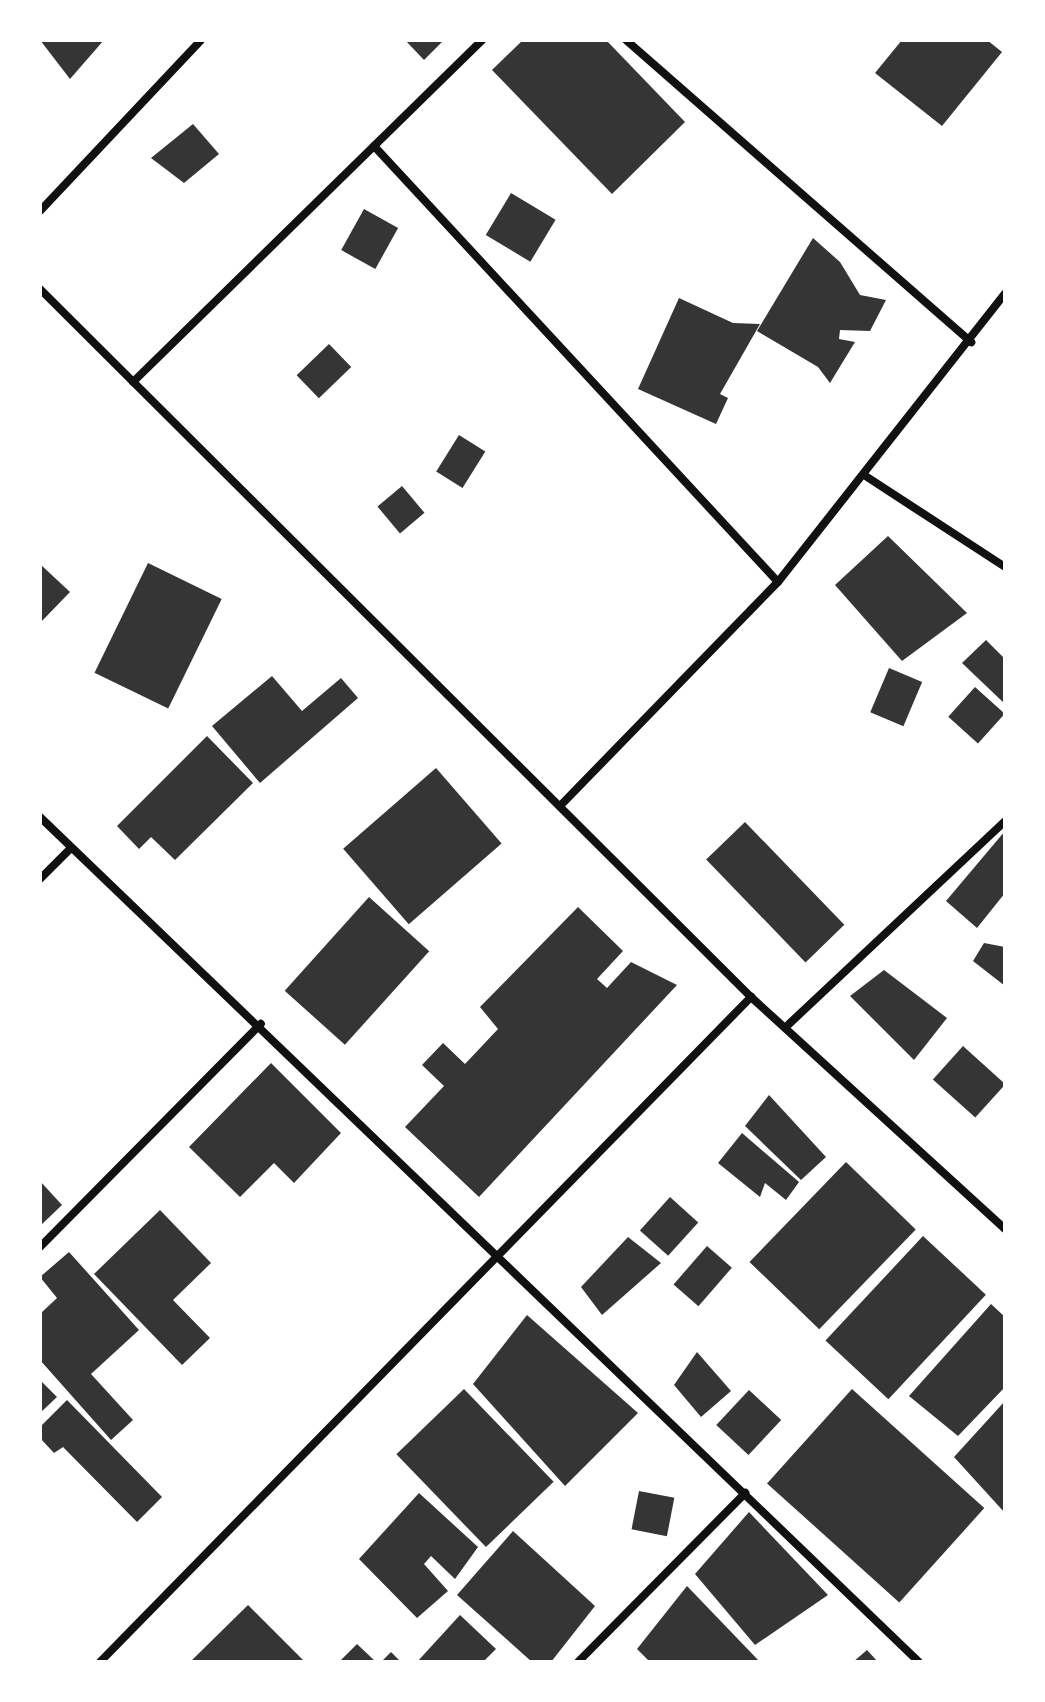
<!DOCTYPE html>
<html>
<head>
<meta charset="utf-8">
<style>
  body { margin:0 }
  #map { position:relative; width:1045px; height:1702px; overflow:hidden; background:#fff; font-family:"Source Sans 3",sans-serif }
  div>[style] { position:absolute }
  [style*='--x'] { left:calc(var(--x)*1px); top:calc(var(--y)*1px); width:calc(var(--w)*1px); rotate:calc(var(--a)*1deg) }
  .building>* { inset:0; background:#353535; transform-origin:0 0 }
  .minor>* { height:8px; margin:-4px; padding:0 4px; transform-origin:4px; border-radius:4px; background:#111 }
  span { translate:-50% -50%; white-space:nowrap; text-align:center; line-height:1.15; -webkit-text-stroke:6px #fff; paint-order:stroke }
  .frame { position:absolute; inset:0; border:42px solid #fff; pointer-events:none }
</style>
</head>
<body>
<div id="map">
  <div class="building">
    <i style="clip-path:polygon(40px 40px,104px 40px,70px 79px)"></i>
    <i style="clip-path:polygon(405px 40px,444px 40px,424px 60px)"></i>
    <i style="clip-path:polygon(523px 40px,606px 40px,685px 122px,612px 194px,492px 70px)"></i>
    <i style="clip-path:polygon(902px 40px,987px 40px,1002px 52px,942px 126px,875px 73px)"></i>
    <i style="clip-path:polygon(193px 124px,219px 154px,184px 183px,151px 158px)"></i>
    <i style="left:511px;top:193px;width:52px;height:49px;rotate:31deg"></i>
    <i style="left:364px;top:209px;width:39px;height:47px;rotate:29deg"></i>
    <i style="clip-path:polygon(813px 238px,840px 262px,860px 295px,886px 300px,870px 331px,840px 330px,839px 339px,855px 342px,830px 383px,818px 367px,757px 331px)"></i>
    <i style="clip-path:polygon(679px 298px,733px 323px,760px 324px,720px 394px,728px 398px,716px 424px,638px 389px)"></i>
    <i style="left:329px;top:344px;width:32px;height:45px;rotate:46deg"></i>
    <i style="left:459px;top:435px;width:31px;height:43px;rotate:32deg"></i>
    <i style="left:402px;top:486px;width:35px;height:32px;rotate:50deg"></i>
    <i style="clip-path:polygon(888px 536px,967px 613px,902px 661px,835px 585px)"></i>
    <i style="left:148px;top:563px;width:82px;height:122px;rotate:26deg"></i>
    <i style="clip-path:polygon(40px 564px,70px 592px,40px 623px)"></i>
    <i style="clip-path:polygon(986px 640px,1005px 659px,1005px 704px,962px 663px)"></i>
    <i style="left:889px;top:668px;width:36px;height:48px;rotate:23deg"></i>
    <i style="clip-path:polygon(272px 676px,302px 711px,341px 678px,358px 698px,260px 783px,212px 726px)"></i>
    <i style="left:975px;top:687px;width:40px;height:40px;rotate:42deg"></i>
    <i style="clip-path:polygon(207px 736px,253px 783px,175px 860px,151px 837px,139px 849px,117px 826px)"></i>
    <i style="left:436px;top:768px;width:100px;height:123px;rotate:49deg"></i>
    <i style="left:745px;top:822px;width:143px;height:54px;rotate:46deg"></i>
    <i style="clip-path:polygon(1005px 831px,1005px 893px,977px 928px,946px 901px)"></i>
    <i style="left:369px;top:897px;width:81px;height:126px;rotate:42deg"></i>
    <i style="clip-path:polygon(578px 907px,623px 951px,597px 979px,607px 988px,631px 962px,677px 985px,479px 1197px,405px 1127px,444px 1086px,422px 1065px,443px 1043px,465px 1064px,498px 1029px,480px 1007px)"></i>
    <i style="clip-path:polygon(984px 943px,1005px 947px,1005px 986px,973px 961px)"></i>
    <i style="clip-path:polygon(884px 970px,947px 1018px,914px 1060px,850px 996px)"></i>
    <i style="left:963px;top:1046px;width:57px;height:45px;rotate:42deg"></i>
    <i style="clip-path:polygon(271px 1063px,341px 1133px,294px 1183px,274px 1163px,240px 1197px,189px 1147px)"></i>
    <i style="clip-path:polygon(769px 1095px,826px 1157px,801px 1180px,745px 1126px)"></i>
    <i style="clip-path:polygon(742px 1133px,799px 1182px,786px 1200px,765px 1183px,760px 1197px,718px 1163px)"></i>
    <i style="left:846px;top:1162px;width:97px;height:139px;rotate:44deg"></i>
    <i style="clip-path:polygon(40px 1181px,62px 1205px,40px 1226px)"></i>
    <i style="left:670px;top:1197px;width:38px;height:45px;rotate:42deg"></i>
    <i style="clip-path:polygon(160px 1210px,211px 1263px,173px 1300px,210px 1338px,182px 1365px,94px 1274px)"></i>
    <i style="left:923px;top:1236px;width:86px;height:143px;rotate:43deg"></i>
    <i style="clip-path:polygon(628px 1237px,661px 1263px,602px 1315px,581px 1287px)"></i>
    <i style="left:707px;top:1246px;width:33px;height:51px;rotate:41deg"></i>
    <i style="clip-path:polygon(69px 1252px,139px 1330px,91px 1374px,133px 1420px,111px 1440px,40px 1360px,40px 1314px,57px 1298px,40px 1277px)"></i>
    <i style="clip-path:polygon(991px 1304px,1005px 1317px,1005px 1387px,958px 1436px,909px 1396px)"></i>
    <i style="clip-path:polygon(527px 1315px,638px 1413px,565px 1486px,473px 1384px)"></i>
    <i style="clip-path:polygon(697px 1352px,731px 1391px,701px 1417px,674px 1385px)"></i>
    <i style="clip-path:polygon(40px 1380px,57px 1397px,40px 1413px)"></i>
    <i style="left:464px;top:1389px;width:129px;height:94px;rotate:46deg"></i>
    <i style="left:852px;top:1389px;width:178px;height:127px;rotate:42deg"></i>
    <i style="left:749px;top:1390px;width:44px;height:48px;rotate:43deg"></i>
    <i style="clip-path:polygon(67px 1400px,162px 1497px,137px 1522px,63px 1447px,54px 1453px,40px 1438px,40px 1427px)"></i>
    <i style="clip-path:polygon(1005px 1401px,1005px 1513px,954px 1457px)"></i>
    <i style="left:639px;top:1491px;width:36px;height:39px;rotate:11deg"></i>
    <i style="clip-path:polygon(419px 1493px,478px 1547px,455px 1579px,431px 1556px,424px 1564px,448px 1591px,417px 1618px,359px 1559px)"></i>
    <i style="clip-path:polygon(749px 1512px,828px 1595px,755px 1645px,695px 1574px)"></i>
    <i style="clip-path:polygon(513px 1531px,595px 1606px,551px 1662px,532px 1662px,457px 1595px)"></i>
    <i style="clip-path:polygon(687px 1586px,760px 1662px,650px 1662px,637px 1649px)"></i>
    <i style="clip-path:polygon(248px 1605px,305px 1662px,190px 1662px)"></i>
    <i style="clip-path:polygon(460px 1615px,496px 1649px,483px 1662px,417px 1662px)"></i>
    <i style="clip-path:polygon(357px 1644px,376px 1662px,339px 1662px)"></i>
    <i style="clip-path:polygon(867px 1650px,878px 1662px,853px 1662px)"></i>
    <i style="clip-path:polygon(391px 1652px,401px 1662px,381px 1662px)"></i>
  </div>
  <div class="minor">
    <i style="--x:626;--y:40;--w:459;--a:41.2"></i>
    <i style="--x:374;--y:146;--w:594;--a:47.18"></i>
    <i style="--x:40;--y:211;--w:235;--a:-46.7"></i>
    <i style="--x:40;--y:289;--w:1003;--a:44.88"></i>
    <i style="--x:751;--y:997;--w:344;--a:42.4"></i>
    <i style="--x:133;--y:382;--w:489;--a:-44.4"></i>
    <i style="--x:864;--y:475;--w:168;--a:33.1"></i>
    <i style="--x:560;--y:806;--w:313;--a:-45.8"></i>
    <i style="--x:778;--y:582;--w:367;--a:-51.8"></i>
    <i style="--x:40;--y:817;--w:1219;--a:43.87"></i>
    <i style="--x:40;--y:879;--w:44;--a:-45"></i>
    <i style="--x:789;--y:1024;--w:296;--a:-43.2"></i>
    <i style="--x:40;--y:1247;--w:314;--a:-45.3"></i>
    <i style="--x:100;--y:1662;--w:931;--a:-45.61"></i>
    <i style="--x:578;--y:1662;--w:238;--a:-45.3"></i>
  </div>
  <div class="frame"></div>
</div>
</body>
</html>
